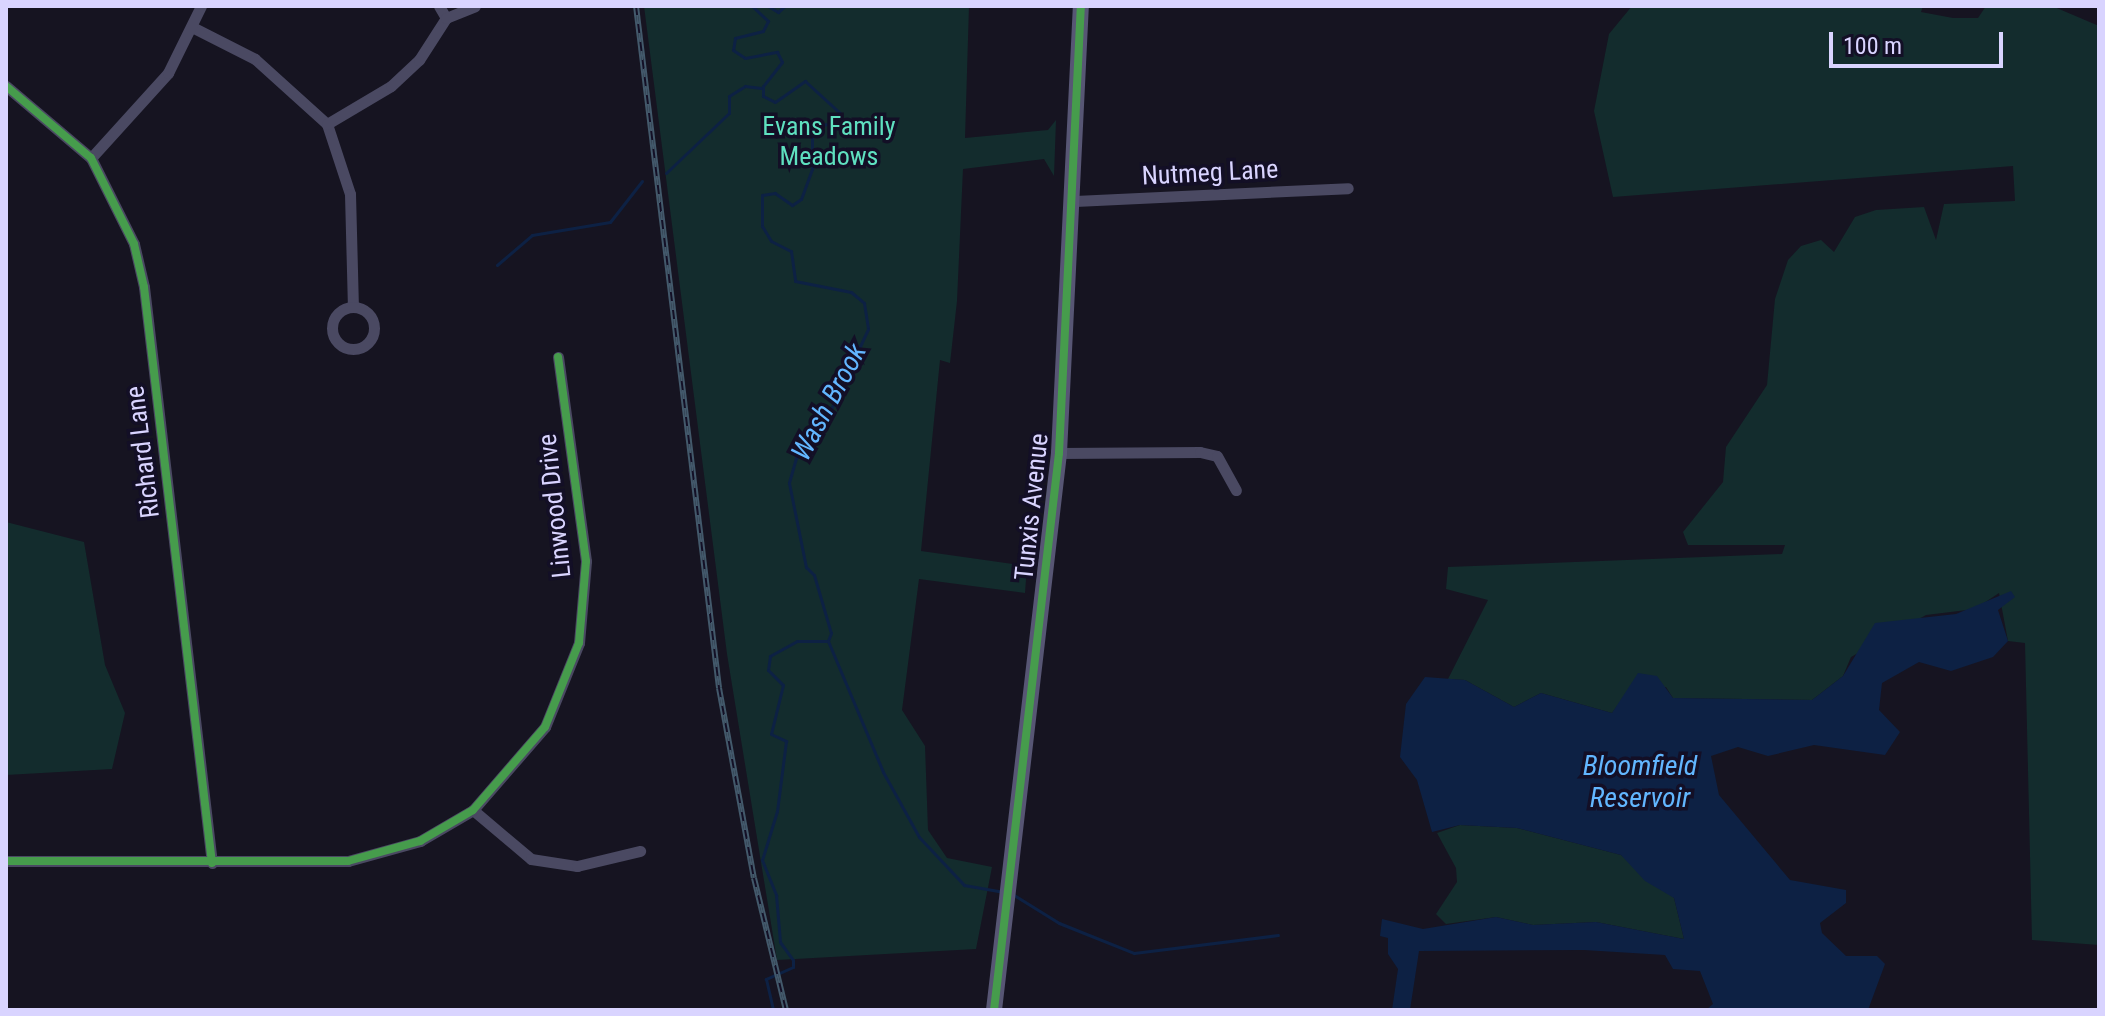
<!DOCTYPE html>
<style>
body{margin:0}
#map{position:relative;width:2105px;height:1016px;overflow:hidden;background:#161421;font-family:"Roboto Condensed",sans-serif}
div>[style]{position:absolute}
.green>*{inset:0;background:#132c2d}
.water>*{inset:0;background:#0d2144}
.stream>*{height:3px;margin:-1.5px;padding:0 1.5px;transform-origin:1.5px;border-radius:1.5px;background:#0d2144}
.street>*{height:11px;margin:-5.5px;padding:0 5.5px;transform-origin:5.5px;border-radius:5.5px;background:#4a4962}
.street>.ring{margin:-5.5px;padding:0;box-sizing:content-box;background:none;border:11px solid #4a4962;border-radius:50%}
.secondary>*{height:16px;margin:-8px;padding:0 8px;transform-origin:8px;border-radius:8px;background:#575674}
.rail>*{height:6px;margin-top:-3px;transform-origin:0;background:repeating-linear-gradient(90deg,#130f26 0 9px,#43596b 0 18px);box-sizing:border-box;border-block:2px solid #43596b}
.cycleway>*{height:8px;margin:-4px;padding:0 4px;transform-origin:4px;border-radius:4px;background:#469c4c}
span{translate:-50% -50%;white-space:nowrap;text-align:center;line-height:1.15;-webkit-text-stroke:7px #130f26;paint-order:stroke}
.park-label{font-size:26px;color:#5fe0c0}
.street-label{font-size:26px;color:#d9d4ff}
.water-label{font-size:28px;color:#62b6ff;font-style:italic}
.frame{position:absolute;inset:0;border:8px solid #d9d4ff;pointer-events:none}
.scale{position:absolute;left:1829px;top:32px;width:174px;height:36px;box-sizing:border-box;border:4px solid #d9d4ff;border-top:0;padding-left:10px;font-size:24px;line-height:28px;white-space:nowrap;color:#d9d4ff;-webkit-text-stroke:6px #130f26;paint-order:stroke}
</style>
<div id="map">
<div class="green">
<i style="clip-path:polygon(644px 6px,969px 6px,965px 138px,1048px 130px,1056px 120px,1054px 176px,1044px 159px,963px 169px,957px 301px,950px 363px,940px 360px,921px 551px,1027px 566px,1025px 593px,919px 579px,902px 710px,925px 746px,928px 830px,947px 858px,992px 867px,976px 949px,777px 960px,727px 654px)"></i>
<i style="clip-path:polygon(1632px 6px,1923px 6px,1921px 12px,1953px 18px,1978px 18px,1986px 6px,2052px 6px,2099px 26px,2099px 945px,2032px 940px,2025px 643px,2008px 641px,1999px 593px,1975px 609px,1926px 615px,1851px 657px,1843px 676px,1812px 700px,1673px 698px,1666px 687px,1626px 694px,1612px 713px,1541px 693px,1514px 707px,1465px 680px,1448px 679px,1488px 600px,1446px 589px,1448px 567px,1782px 554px,1785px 545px,1688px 545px,1683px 532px,1723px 482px,1726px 447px,1767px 385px,1775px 299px,1788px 260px,1801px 246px,1821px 240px,1834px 252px,1855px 217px,1876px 210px,1924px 207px,1936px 240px,1944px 204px,2015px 201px,2013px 166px,1613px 197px,1594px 111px,1609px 34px)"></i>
<i style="clip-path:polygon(6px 522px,84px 542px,105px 665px,125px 713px,112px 769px,6px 775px)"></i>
<i style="clip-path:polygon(1460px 825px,1517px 828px,1621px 855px,1674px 898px,1684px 939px,1596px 922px,1533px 925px,1496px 917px,1446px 924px,1436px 914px,1457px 882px,1456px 868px,1437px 833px)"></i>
</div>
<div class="water">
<i style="clip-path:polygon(2011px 591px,2015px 597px,1998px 610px,2008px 641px,1993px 657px,1951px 671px,1919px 662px,1882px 683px,1879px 710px,1900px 732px,1885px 755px,1814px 745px,1768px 756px,1738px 747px,1711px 756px,1719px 795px,1790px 880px,1846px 890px,1846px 903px,1820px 923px,1822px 933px,1846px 956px,1877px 956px,1885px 964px,1868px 1010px,1706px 1010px,1713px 1004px,1700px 971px,1673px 969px,1665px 955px,1584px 950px,1419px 951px,1410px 1010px,1392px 1010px,1398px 969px,1388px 954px,1388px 938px,1380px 936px,1382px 919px,1423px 929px,1496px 917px,1533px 925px,1596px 922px,1684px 939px,1674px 898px,1645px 881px,1621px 855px,1517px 828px,1460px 825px,1432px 832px,1417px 780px,1400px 757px,1406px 704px,1425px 677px,1465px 680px,1514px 707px,1541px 693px,1612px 713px,1638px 673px,1657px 676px,1673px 698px,1812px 700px,1843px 676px,1875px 623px,1956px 614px)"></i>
</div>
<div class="stream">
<i style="left:752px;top:6px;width:22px;rotate:43deg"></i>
<i style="left:768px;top:21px;width:11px;rotate:117deg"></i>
<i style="left:763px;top:31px;width:29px;rotate:166deg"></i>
<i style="left:735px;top:38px;width:12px;rotate:99deg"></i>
<i style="left:733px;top:50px;width:14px;rotate:34deg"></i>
<i style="left:745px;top:58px;width:33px;rotate:-11deg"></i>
<i style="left:777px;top:52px;width:11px;rotate:63deg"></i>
<i style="left:782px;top:62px;width:31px;rotate:128deg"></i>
<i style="left:763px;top:86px;width:10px;rotate:90deg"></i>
<i style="left:763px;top:96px;width:13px;rotate:27deg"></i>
<i style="left:775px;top:102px;width:37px;rotate:-35deg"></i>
<i style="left:805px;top:81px;width:49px;rotate:42.5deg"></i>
<i style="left:841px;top:114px;width:9px;rotate:103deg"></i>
<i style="left:839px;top:123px;width:27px;rotate:174deg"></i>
<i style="left:812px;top:126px;width:43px;rotate:90deg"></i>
<i style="left:812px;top:169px;width:32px;rotate:110deg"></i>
<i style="left:801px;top:199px;width:11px;rotate:146deg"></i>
<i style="left:792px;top:205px;width:21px;rotate:-145deg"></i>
<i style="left:775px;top:193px;width:13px;rotate:171deg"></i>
<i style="left:762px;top:195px;width:31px;rotate:90deg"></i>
<i style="left:762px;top:226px;width:17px;rotate:59deg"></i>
<i style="left:771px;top:241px;width:22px;rotate:27deg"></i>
<i style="left:791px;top:251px;width:30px;rotate:82deg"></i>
<i style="left:795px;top:281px;width:57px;rotate:11.1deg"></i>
<i style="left:851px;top:292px;width:17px;rotate:40deg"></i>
<i style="left:864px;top:303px;width:26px;rotate:81deg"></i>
<i style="left:868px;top:329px;width:86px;rotate:114.8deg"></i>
<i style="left:832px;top:407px;width:62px;rotate:125.2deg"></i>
<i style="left:796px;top:458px;width:26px;rotate:106deg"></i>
<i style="left:789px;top:483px;width:86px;rotate:78.6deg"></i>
<i style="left:806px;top:567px;width:11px;rotate:45deg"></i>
<i style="left:814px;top:575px;width:60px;rotate:73.7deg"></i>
<i style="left:831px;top:633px;width:9px;rotate:111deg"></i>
<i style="left:828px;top:641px;width:31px;rotate:180deg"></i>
<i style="left:797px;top:641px;width:31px;rotate:151deg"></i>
<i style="left:770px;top:656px;width:14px;rotate:98deg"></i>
<i style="left:768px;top:670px;width:21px;rotate:45deg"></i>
<i style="left:783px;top:685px;width:50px;rotate:103.8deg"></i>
<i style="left:771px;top:734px;width:17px;rotate:25deg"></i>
<i style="left:786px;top:741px;width:71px;rotate:97.3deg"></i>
<i style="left:777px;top:811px;width:51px;rotate:107deg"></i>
<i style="left:762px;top:860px;width:38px;rotate:68deg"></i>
<i style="left:776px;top:895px;width:47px;rotate:85.1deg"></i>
<i style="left:780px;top:942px;width:22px;rotate:54deg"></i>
<i style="left:793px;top:960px;width:7px;rotate:90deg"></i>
<i style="left:793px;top:967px;width:30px;rotate:156deg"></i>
<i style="left:766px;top:979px;width:32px;rotate:77deg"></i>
<i style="left:768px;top:6px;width:12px;rotate:31deg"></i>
<i style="left:778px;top:12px;width:9px;rotate:-41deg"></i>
<i style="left:666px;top:173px;width:87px;rotate:-43.6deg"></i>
<i style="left:729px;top:113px;width:17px;rotate:-90deg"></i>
<i style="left:729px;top:96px;width:19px;rotate:-32deg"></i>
<i style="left:745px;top:86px;width:16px;rotate:7deg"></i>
<i style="left:497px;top:265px;width:46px;rotate:-40.6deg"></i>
<i style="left:532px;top:235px;width:79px;rotate:-9.5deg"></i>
<i style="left:610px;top:222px;width:52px;rotate:-52deg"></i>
<i style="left:828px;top:641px;width:142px;rotate:67.2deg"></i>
<i style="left:883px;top:772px;width:74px;rotate:61deg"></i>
<i style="left:919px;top:837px;width:66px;rotate:46.8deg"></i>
<i style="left:964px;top:885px;width:39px;rotate:10deg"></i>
<i style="left:1014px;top:895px;width:53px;rotate:31.9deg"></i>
<i style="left:1059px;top:923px;width:81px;rotate:21.8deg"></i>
<i style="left:1134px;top:953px;width:145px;rotate:-7.1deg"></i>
</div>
<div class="street">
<i style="left:439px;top:6px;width:14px;rotate:60deg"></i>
<i style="left:194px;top:28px;width:68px;rotate:26.9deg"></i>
<i style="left:255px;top:59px;width:97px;rotate:42.1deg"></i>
<i style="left:327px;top:124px;width:74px;rotate:71.8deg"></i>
<i style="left:350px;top:194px;width:113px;rotate:88.5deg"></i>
<i style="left:6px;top:86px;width:111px;rotate:40.3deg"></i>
<i style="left:91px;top:158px;width:96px;rotate:63.4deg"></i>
<i style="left:134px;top:244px;width:44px;rotate:76.9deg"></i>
<i style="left:144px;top:287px;width:580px;rotate:83.27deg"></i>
<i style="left:327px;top:124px;width:74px;rotate:-30.7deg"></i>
<i style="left:391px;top:86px;width:38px;rotate:-43deg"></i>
<i style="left:419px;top:60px;width:50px;rotate:-57.3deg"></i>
<i style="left:446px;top:18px;width:31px;rotate:-22deg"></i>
<i style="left:91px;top:158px;width:115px;rotate:-47.8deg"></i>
<i style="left:168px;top:73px;width:75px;rotate:-63.8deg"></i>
<i style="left:1075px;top:201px;width:273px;rotate:-2.7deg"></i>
<i class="ring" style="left:332px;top:307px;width:31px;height:31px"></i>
<i style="left:1059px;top:453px;width:141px;rotate:-0.4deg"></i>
<i style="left:1200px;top:452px;width:17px;rotate:13deg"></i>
<i style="left:1217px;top:456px;width:39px;rotate:61deg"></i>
<i style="left:473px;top:810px;width:76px;rotate:40.2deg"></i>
<i style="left:531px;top:859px;width:47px;rotate:8.7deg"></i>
<i style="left:577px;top:866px;width:65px;rotate:-13.4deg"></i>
<i style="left:6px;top:861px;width:342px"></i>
<i style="left:348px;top:861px;width:75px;rotate:-15.5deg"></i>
<i style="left:420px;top:841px;width:61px;rotate:-30.3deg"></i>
<i style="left:473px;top:810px;width:110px;rotate:-49.1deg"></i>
<i style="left:545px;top:727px;width:91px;rotate:-68deg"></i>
<i style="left:579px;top:643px;width:82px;rotate:-85.1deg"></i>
<i style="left:586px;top:561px;width:206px;rotate:-97.8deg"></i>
</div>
<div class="secondary">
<i style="left:994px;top:1010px;width:561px;rotate:-83.34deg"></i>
<i style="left:1059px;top:453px;width:448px;rotate:-87.2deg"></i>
</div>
<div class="rail">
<i style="left:636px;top:6px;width:687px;rotate:83.06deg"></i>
<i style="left:719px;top:688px;width:193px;rotate:79.6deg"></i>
<i style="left:754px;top:878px;width:136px;rotate:76.4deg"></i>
</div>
<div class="cycleway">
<i style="left:6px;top:86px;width:111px;rotate:40.3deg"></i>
<i style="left:91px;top:158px;width:96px;rotate:63.4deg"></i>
<i style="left:134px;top:244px;width:44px;rotate:76.9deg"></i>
<i style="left:144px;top:287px;width:580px;rotate:83.27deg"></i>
<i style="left:6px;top:861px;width:342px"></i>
<i style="left:348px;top:861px;width:75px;rotate:-15.5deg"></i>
<i style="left:420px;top:841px;width:61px;rotate:-30.3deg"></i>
<i style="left:473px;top:810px;width:110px;rotate:-49.1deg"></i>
<i style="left:545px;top:727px;width:91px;rotate:-68deg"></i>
<i style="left:579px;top:643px;width:82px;rotate:-85.1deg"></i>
<i style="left:586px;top:561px;width:206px;rotate:-97.8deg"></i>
<i style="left:994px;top:1010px;width:561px;rotate:-83.34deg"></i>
<i style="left:1059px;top:453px;width:448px;rotate:-87.2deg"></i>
</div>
<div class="park-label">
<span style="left:829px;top:142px">Evans Family<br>Meadows</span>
</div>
<div class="street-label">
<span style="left:1210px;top:173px;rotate:-3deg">Nutmeg Lane</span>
<span style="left:143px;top:452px;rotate:-97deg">Richard Lane</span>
<span style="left:555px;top:506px;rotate:-96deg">Linwood Drive</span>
<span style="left:1032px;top:507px;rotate:-84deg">Tunxis Avenue</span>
</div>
<div class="water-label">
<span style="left:829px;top:402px;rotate:-62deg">Wash Brook</span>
<span style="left:1640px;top:782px">Bloomfield<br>Reservoir</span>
</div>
<div class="frame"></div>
<div class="scale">100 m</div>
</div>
